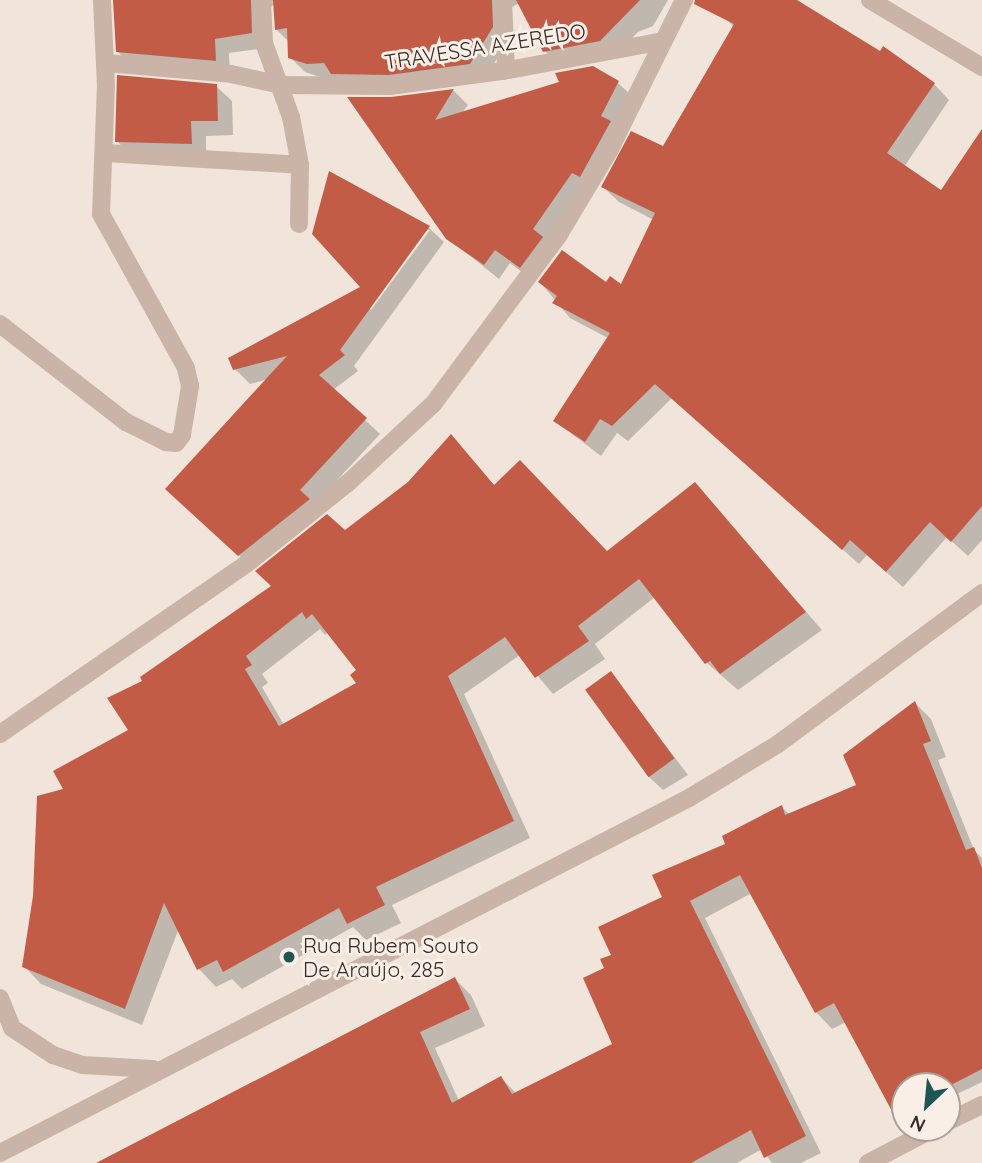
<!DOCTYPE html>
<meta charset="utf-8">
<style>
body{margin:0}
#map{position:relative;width:982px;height:1163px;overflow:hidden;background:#f1e5db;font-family:Quicksand,sans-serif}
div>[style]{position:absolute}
.shadow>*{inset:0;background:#0003}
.building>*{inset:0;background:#c35c47;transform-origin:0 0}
.service>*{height:18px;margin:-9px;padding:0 9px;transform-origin:9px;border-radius:9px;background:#c9b4a7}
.minor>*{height:18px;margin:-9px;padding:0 9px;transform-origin:9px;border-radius:9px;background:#c9b4a7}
.dots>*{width:19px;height:19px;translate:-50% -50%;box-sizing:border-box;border:4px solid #f9efe7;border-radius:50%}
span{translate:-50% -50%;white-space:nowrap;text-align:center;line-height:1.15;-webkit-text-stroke:6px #f9efe7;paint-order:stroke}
.street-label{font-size:21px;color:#352b27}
.poi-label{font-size:21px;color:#352b27}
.left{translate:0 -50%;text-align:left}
.north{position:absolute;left:891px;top:1072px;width:70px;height:70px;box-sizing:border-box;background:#f9efe7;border:2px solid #aba19a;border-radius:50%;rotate:206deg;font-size:19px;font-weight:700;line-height:28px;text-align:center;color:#352b27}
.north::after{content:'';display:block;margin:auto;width:24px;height:32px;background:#1e5656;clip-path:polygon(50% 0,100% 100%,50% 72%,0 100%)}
</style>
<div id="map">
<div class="shadow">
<i style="clip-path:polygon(115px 0,668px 0,653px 26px,638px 32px,616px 55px,560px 66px,545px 51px,519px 3px,507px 10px,507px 42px,485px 78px,323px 78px,305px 72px,290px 57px,289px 42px,276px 29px,275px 4px,266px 10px,266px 48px,229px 53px,230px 75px,133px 67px,118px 52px)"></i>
<i style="clip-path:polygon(734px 0,793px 0,934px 84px,949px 100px,904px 167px,941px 193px,982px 147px,982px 540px,968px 556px,947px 537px,903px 587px,867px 555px,859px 564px,672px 398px,628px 441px,617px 433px,601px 456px,555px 421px,608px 338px,570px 318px,540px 282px,621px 287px,654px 220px,619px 202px,603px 187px,663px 149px,734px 27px,725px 18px)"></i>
<i style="clip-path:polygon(618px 83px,633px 97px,535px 282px,510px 263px,499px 279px,448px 238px,391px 99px,454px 91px,468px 105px,462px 113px)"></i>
<i style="clip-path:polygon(216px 86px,232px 101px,233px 135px,206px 136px,206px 159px,132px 157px,117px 141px)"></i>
<i style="clip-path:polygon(evenodd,330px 174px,429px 228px,444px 242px,354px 366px,358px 371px,333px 390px,380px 434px,314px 505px,323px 514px,254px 569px,182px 503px,268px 379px,250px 384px,235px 369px,363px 287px,330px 174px,426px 230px,430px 230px,371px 310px,369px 308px,426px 230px)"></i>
<i style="clip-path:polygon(evenodd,451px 437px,495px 486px,607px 553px,695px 484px,822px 630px,738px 690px,707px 663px,655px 597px,595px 644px,605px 659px,553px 694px,520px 655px,464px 694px,530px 838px,392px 905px,401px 923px,366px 940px,353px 927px,242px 989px,232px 979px,216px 987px,199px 969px,179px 928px,142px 1025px,41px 984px,24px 966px,65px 790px,130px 730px,144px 682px,409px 483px,451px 437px,320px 629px,325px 635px,328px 632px,358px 670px,358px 683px,284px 725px,262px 687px,268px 683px,262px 674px,320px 629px)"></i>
<i style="clip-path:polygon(611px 673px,688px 775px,663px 790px,647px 775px)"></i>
<i style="clip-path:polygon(915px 703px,931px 719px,946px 757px,938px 760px,974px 850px,982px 858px,982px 1082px,947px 1099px,947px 1086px,905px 1086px,905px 1119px,890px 1104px,846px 1022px,832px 1029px,816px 1012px,750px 894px,705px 918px,821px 1153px,801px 1163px,772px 1163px,762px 1149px,737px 1163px,100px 1163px,455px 979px,471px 995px,485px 1026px,435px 1048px,459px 1101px,501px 1078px,517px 1094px,615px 1045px,606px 969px,613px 955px,664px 898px,782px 807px,790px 815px,858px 786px)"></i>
</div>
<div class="building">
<i style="clip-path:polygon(113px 0,251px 0,252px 33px,215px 39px,216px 61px,116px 52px)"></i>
<i style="clip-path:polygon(273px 0,492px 0,493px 27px,470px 64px,389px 75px,331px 74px,324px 63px,307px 64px,288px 58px,287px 28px,275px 30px)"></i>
<i style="clip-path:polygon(516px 0,640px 0,600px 41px,543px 52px)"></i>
<i style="clip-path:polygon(695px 0,797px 0,880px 51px,883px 46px,935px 83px,887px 153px,941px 190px,982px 129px,982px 506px,951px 542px,930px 522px,886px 572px,850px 540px,842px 550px,655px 384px,612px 426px,600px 419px,585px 442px,553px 421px,610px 333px,552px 303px,557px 296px,538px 282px,562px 250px,606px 282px,610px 276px,621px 284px,655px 213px,601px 187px,631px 131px,663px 146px,734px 24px,694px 4px)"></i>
<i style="clip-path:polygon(593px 66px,619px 81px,601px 116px,611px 121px,580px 177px,572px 173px,533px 229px,543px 237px,520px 268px,495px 250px,484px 265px,446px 239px,347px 97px,391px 97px,454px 89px,435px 120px,559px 82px,555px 73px)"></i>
<i style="clip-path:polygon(117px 75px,217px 84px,218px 121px,191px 121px,192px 144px,115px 142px)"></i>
<i style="clip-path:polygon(329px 171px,430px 226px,340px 350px,345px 355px,319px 375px,367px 418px,300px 490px,310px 499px,238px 556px,165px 489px,287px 356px,233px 370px,228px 358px,360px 287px,312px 234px)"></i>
<i style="clip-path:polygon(evenodd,451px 434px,494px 485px,520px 460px,607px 551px,695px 482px,806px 612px,720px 674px,710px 661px,705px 664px,639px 579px,578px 626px,589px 641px,535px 678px,505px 637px,448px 676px,514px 821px,376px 887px,385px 905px,347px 924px,339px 908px,223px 972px,217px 960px,197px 970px,164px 903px,125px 1009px,22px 967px,33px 896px,37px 796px,63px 789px,53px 771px,128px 730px,107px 698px,142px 681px,140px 677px,271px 586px,255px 571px,327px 514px,345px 530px,408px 482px,451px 434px,302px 612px,306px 619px,312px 614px,356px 670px,350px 675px,356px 683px,279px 726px,245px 669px,252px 665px,246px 656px,302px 612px)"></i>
<i style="left:611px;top:671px;width:108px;height:32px;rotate:54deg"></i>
<i style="clip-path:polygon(915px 701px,931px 741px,923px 744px,966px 850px,974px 847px,982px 868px,982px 1069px,947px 1087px,905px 1086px,905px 1109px,894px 1115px,834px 1003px,815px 1013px,740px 875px,690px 901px,806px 1136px,764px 1158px,751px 1130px,691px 1163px,96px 1163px,455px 977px,470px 1009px,420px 1032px,452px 1103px,501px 1076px,512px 1094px,612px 1044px,583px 978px,604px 968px,600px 959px,611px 955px,598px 927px,662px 897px,652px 875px,725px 844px,722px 836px,782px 805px,785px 815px,856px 785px,843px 755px)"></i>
</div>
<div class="service">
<i style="left:262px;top:0;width:43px;rotate:87.3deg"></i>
<i style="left:264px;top:43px;width:79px;rotate:70deg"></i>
<i style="left:291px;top:117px;width:49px;rotate:79.4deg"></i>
<i style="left:300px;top:165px;width:59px;rotate:91deg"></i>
<i style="left:503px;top:0;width:70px;rotate:87.5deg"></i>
<i style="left:106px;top:63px;width:125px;rotate:5deg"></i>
<i style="left:231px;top:74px;width:51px;rotate:12.4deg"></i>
<i style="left:281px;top:85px;width:109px;rotate:0.5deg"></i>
<i style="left:390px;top:86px;width:114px;rotate:-7.6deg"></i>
<i style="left:503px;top:71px;width:163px;rotate:-10.6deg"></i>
<i style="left:106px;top:153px;width:194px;rotate:3.5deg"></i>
<i style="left:0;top:324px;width:160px;rotate:37.9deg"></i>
<i style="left:126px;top:422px;width:45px;rotate:26.6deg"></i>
<i style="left:166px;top:442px;width:10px;rotate:6deg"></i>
<i style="left:176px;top:443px;width:10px;rotate:-53deg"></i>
<i style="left:182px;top:435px;width:50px;rotate:-80.7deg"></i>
<i style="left:190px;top:386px;width:18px;rotate:-103deg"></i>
<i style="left:186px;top:368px;width:176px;rotate:-118.9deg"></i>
<i style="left:101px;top:214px;width:128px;rotate:-87.8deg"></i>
<i style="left:106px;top:86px;width:86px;rotate:-92.7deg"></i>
</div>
<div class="minor">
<i style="left:870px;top:0;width:131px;rotate:30.9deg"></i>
<i style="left:0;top:734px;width:299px;rotate:-34.6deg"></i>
<i style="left:246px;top:564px;width:130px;rotate:-38.5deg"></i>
<i style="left:348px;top:483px;width:117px;rotate:-42.9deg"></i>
<i style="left:434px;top:403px;width:208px;rotate:-53.4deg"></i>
<i style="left:558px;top:236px;width:99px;rotate:-59deg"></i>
<i style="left:609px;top:151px;width:169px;rotate:-63.6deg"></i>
<i style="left:0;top:998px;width:32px;rotate:68deg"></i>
<i style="left:12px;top:1028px;width:49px;rotate:33.4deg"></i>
<i style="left:53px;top:1055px;width:31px;rotate:19deg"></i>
<i style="left:82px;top:1065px;width:71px;rotate:3.2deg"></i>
<i style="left:947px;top:1122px;width:39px;rotate:-26deg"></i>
<i style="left:0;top:1153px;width:775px;rotate:-27.26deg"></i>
<i style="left:689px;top:798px;width:104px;rotate:-31.2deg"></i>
<i style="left:778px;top:744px;width:254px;rotate:-36.5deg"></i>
<i style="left:868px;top:1163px;width:76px;rotate:-27.6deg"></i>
</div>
<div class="dots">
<i style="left:289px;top:957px;background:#1e5656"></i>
</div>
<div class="street-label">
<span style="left:485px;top:46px;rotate:-9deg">TRAVESSA AZEREDO</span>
</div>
<div class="poi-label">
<span class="left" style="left:303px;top:957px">Rua Rubem Souto<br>De Araújo, 285</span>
</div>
<div class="north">N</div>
</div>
